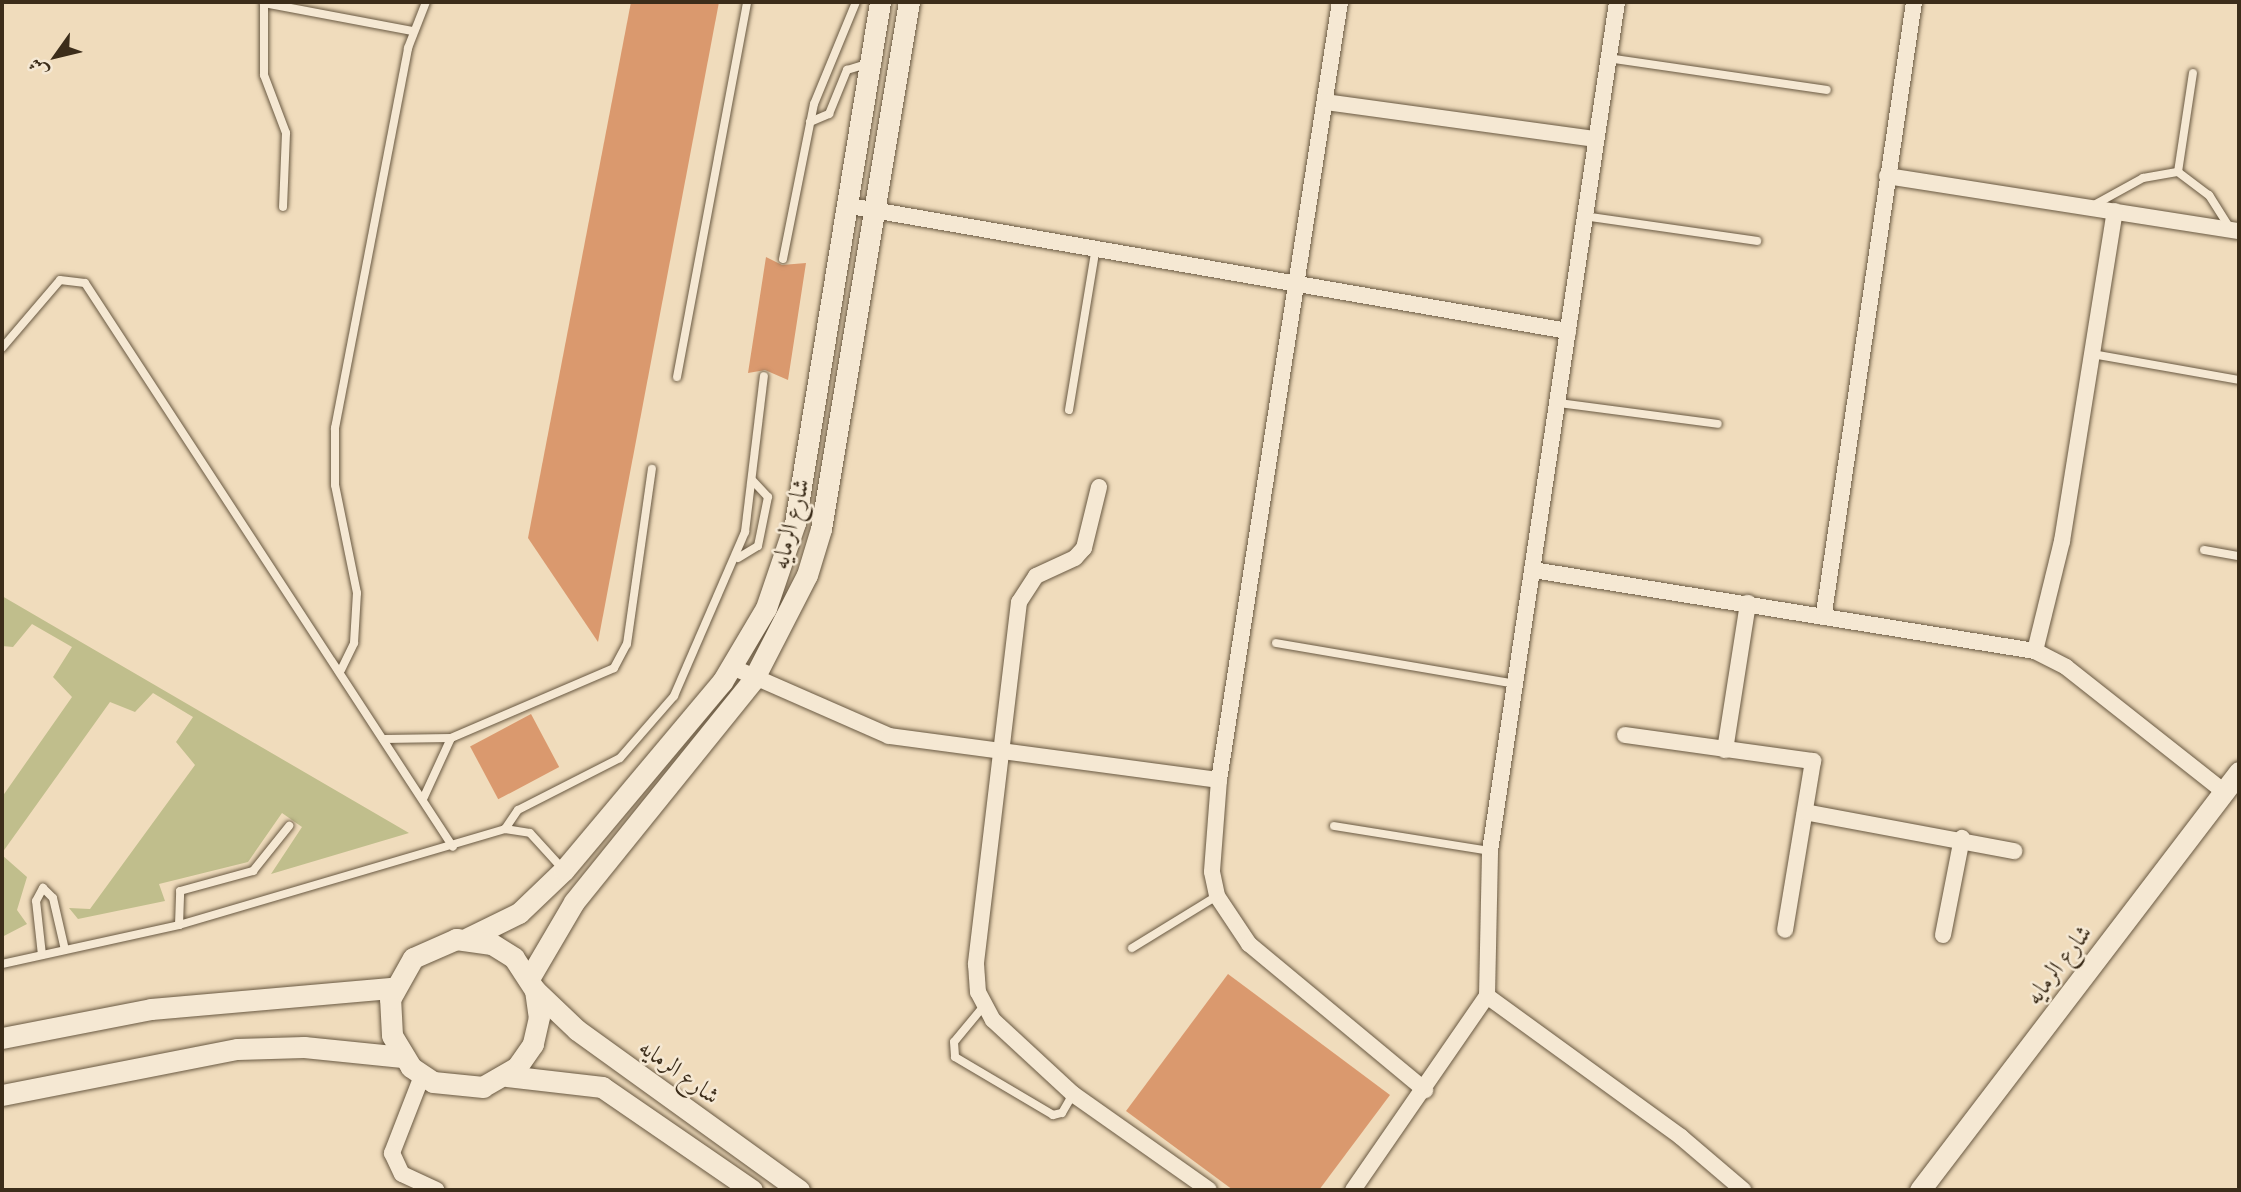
<!DOCTYPE html>
<meta charset="utf-8">
<style>
body{margin:0}
#map{position:relative;width:2241px;height:1192px;overflow:hidden;background:#f0dcbc;font-family:"IM FELL Double Pica",Amiri,serif}
div>[style]{position:absolute}
.green>*{inset:0;background:#c0be8c}
.building>*{inset:0;background:#da996e;transform-origin:0 0}
.roads{filter:drop-shadow(0 0 2px #695942) drop-shadow(0 0 2px #695942)}
.lane>*{height:8px;margin:-4px;padding:0 4px;transform-origin:4px;border-radius:4px;background:#f5e8d3}
.street>*{height:16px;margin:-8px;padding:0 8px;transform-origin:8px;border-radius:8px;background:#f5e8d3}
.secondary>*{height:21px;margin:-10.5px;padding:0 10.5px;transform-origin:10.5px;border-radius:10.5px;background:#f5e8d3}
span{translate:-50% -50%;white-space:nowrap;text-align:center;line-height:1.15;-webkit-text-stroke:5px #f5e8d3;paint-order:stroke}
.street-label{font-size:24px;color:#3c2d1a}
.frame{position:absolute;inset:0;border:4px solid #3c2d1a;pointer-events:none}
.north{position:absolute;left:21px;top:21px;width:70px;height:70px;-webkit-text-stroke:5px #f5e8d3;paint-order:stroke;rotate:236deg;font-size:19px;font-weight:700;line-height:28px;text-align:center;color:#3c2d1a}
.north::after{content:'';display:block;margin:auto;width:24px;height:32px;background:#3c2d1a;clip-path:polygon(50% 0,100% 100%,50% 72%,0 100%)}
</style>
<div id="map">
<div class="green">
<i style="clip-path:polygon(2px 596px,117px 663px,409px 833px,271px 874px,302px 827px,282px 813px,248px 862px,159px 884px,165px 901px,78px 919px,69px 908px,90px 909px,195px 765px,176px 742px,193px 717px,153px 693px,135px 712px,110px 702px,2px 853px,2px 797px,72px 697px,53px 677px,72px 647px,32px 624px,13px 647px,2px 646px)"></i>
<i style="clip-path:polygon(2px 855px,27px 877px,17px 910px,27px 924px,2px 937px)"></i>
</div>
<div class="building">
<i style="clip-path:polygon(631px 2px,719px 2px,598px 642px,528px 538px)"></i>
<i style="clip-path:polygon(766px 257px,782px 265px,806px 263px,788px 380px,765px 370px,748px 373px)"></i>
<i style="left:531px;top:714px;width:60px;height:69px;rotate:62deg"></i>
<i style="clip-path:polygon(1228px 974px,1390px 1095px,1319px 1190px,1233px 1190px,1126px 1111px)"></i>
</div>
<div class="roads">
<div class="lane">
<i style="left:264px;top:2px;width:73px;rotate:90deg"></i>
<i style="left:264px;top:75px;width:62px;rotate:69.2deg"></i>
<i style="left:286px;top:133px;width:74px;rotate:92.3deg"></i>
<i style="left:264px;top:3px;width:151px;rotate:10.7deg"></i>
<i style="left:1608px;top:58px;width:221px;rotate:8.3deg"></i>
<i style="left:810px;top:122px;width:21px;rotate:-23deg"></i>
<i style="left:829px;top:114px;width:48px;rotate:-67.8deg"></i>
<i style="left:847px;top:70px;width:21px;rotate:-17deg"></i>
<i style="left:2178px;top:172px;width:100px;rotate:-81.4deg"></i>
<i style="left:2094px;top:205px;width:56px;rotate:-28.9deg"></i>
<i style="left:2143px;top:178px;width:36px;rotate:-10deg"></i>
<i style="left:2178px;top:172px;width:39px;rotate:37deg"></i>
<i style="left:2209px;top:195px;width:41px;rotate:57.8deg"></i>
<i style="left:1584px;top:216px;width:175px;rotate:8.2deg"></i>
<i style="left:783px;top:259px;width:158px;rotate:-78.7deg"></i>
<i style="left:814px;top:104px;width:110px;rotate:-67.6deg"></i>
<i style="left:2px;top:348px;width:89px;rotate:-49.5deg"></i>
<i style="left:60px;top:280px;width:25px;rotate:7deg"></i>
<i style="left:85px;top:283px;width:673px;rotate:56.88deg"></i>
<i style="left:2092px;top:354px;width:149px;rotate:10deg"></i>
<i style="left:677px;top:377px;width:381px;rotate:-79.4deg"></i>
<i style="left:1559px;top:403px;width:160px;rotate:7.5deg"></i>
<i style="left:1069px;top:410px;width:165px;rotate:-80.6deg"></i>
<i style="left:2204px;top:550px;width:36px;rotate:10deg"></i>
<i style="left:738px;top:558px;width:23px;rotate:-31deg"></i>
<i style="left:758px;top:546px;width:50px;rotate:-78.5deg"></i>
<i style="left:768px;top:497px;width:23px;rotate:-133deg"></i>
<i style="left:1276px;top:643px;width:244px;rotate:9.7deg"></i>
<i style="left:341px;top:670px;width:30px;rotate:-64deg"></i>
<i style="left:354px;top:643px;width:50px;rotate:-86.6deg"></i>
<i style="left:357px;top:593px;width:110px;rotate:-101.5deg"></i>
<i style="left:335px;top:485px;width:57px;rotate:-90deg"></i>
<i style="left:335px;top:428px;width:387px;rotate:-79.1deg"></i>
<i style="left:408px;top:48px;width:49px;rotate:-68.6deg"></i>
<i style="left:384px;top:739px;width:67px;rotate:-0.9deg"></i>
<i style="left:451px;top:738px;width:177px;rotate:-23.2deg"></i>
<i style="left:614px;top:668px;width:27px;rotate:-62deg"></i>
<i style="left:627px;top:644px;width:177px;rotate:-81.9deg"></i>
<i style="left:423px;top:799px;width:67px;rotate:-65.3deg"></i>
<i style="left:1334px;top:826px;width:158px;rotate:9.1deg"></i>
<i style="left:505px;top:829px;width:23px;rotate:-56deg"></i>
<i style="left:518px;top:810px;width:114px;rotate:-27deg"></i>
<i style="left:620px;top:758px;width:82px;rotate:-48.9deg"></i>
<i style="left:674px;top:696px;width:179px;rotate:-66.6deg"></i>
<i style="left:745px;top:532px;width:157px;rotate:-83.1deg"></i>
<i style="left:179px;top:925px;width:34px;rotate:-88deg"></i>
<i style="left:180px;top:891px;width:76px;rotate:-15.3deg"></i>
<i style="left:253px;top:871px;width:58px;rotate:-51.3deg"></i>
<i style="left:1132px;top:948px;width:100px;rotate:-31.5deg"></i>
<i style="left:42px;top:955px;width:54px;rotate:-96.3deg"></i>
<i style="left:36px;top:901px;width:15px;rotate:-62deg"></i>
<i style="left:43px;top:888px;width:14px;rotate:45deg"></i>
<i style="left:53px;top:898px;width:53px;rotate:77deg"></i>
<i style="left:2px;top:964px;width:181px;rotate:-12.4deg"></i>
<i style="left:179px;top:925px;width:340px;rotate:-16.4deg"></i>
<i style="left:505px;top:829px;width:25px;rotate:9deg"></i>
<i style="left:530px;top:833px;width:47px;rotate:47.6deg"></i>
<i style="left:983px;top:1007px;width:45px;rotate:129.6deg"></i>
<i style="left:954px;top:1042px;width:15px;rotate:86deg"></i>
<i style="left:955px;top:1057px;width:114px;rotate:30.6deg"></i>
<i style="left:1053px;top:1115px;width:9px;rotate:-13deg"></i>
<i style="left:1062px;top:1113px;width:22px;rotate:-60deg"></i>
</div>
<div class="street">
<i style="left:1340px;top:2px;width:787px;rotate:98.84deg"></i>
<i style="left:1219px;top:780px;width:92px;rotate:94.4deg"></i>
<i style="left:1212px;top:872px;width:25px;rotate:78deg"></i>
<i style="left:1217px;top:896px;width:58px;rotate:56.3deg"></i>
<i style="left:1249px;top:944px;width:229px;rotate:39.7deg"></i>
<i style="left:1325px;top:102px;width:273px;rotate:7.8deg"></i>
<i style="left:1887px;top:176px;width:356px;rotate:8.9deg"></i>
<i style="left:850px;top:206px;width:729px;rotate:9.88deg"></i>
<i style="left:1099px;top:487px;width:63px;rotate:103.8deg"></i>
<i style="left:1084px;top:548px;width:13px;rotate:132deg"></i>
<i style="left:1075px;top:558px;width:43px;rotate:155.2deg"></i>
<i style="left:1036px;top:576px;width:31px;rotate:123deg"></i>
<i style="left:1019px;top:602px;width:365px;rotate:96.8deg"></i>
<i style="left:976px;top:964px;width:28px;rotate:86deg"></i>
<i style="left:978px;top:992px;width:32px;rotate:62deg"></i>
<i style="left:993px;top:1020px;width:109px;rotate:42.8deg"></i>
<i style="left:1073px;top:1094px;width:166px;rotate:35.2deg"></i>
<i style="left:1533px;top:570px;width:508px;rotate:9.17deg"></i>
<i style="left:2035px;top:651px;width:35px;rotate:27deg"></i>
<i style="left:2066px;top:667px;width:201px;rotate:38.3deg"></i>
<i style="left:1824px;top:613px;width:618px;rotate:-81.62deg"></i>
<i style="left:2035px;top:651px;width:113px;rotate:-76.2deg"></i>
<i style="left:2062px;top:541px;width:334px;rotate:-80.9deg"></i>
<i style="left:732px;top:667px;width:171px;rotate:23.7deg"></i>
<i style="left:889px;top:736px;width:333px;rotate:7.6deg"></i>
<i style="left:1625px;top:735px;width:190px;rotate:7.9deg"></i>
<i style="left:1813px;top:761px;width:171px;rotate:99.4deg"></i>
<i style="left:1725px;top:750px;width:149px;rotate:-81.1deg"></i>
<i style="left:1805px;top:812px;width:213px;rotate:10.6deg"></i>
<i style="left:1943px;top:935px;width:99px;rotate:-78.9deg"></i>
<i style="left:1487px;top:996px;width:240px;rotate:36deg"></i>
<i style="left:1681px;top:1137px;width:82px;rotate:40.5deg"></i>
<i style="left:422px;top:1076px;width:83px;rotate:111.3deg"></i>
<i style="left:392px;top:1153px;width:23px;rotate:65deg"></i>
<i style="left:402px;top:1174px;width:38px;rotate:25deg"></i>
<i style="left:1353px;top:1190px;width:236px;rotate:-55.4deg"></i>
<i style="left:1487px;top:996px;width:145px;rotate:-88.8deg"></i>
<i style="left:1490px;top:851px;width:858px;rotate:-81.49deg"></i>
</div>
<div class="secondary">
<i style="left:468px;top:938px;width:57px;rotate:-26.1deg"></i>
<i style="left:519px;top:913px;width:62px;rotate:-43.7deg"></i>
<i style="left:564px;top:870px;width:246px;rotate:-50deg"></i>
<i style="left:722px;top:682px;width:86px;rotate:-59.3deg"></i>
<i style="left:766px;top:608px;width:90px;rotate:-71.2deg"></i>
<i style="left:795px;top:523px;width:528px;rotate:-80.73deg"></i>
<i style="left:530px;top:977px;width:87px;rotate:-59.6deg"></i>
<i style="left:574px;top:902px;width:285px;rotate:-51.1deg"></i>
<i style="left:753px;top:680px;width:118px;rotate:-62.8deg"></i>
<i style="left:807px;top:575px;width:48px;rotate:-73.1deg"></i>
<i style="left:821px;top:529px;width:534px;rotate:-80.52deg"></i>
<i style="left:535px;top:990px;width:27px;rotate:82deg"></i>
<i style="left:539px;top:1017px;width:28px;rotate:103deg"></i>
<i style="left:533px;top:1044px;width:28px;rotate:125deg"></i>
<i style="left:517px;top:1067px;width:39px;rotate:150deg"></i>
<i style="left:483px;top:1087px;width:50px;rotate:-174.3deg"></i>
<i style="left:433px;top:1082px;width:27px;rotate:-146deg"></i>
<i style="left:411px;top:1067px;width:37px;rotate:-121deg"></i>
<i style="left:392px;top:1035px;width:36px;rotate:-93deg"></i>
<i style="left:390px;top:999px;width:47px;rotate:-60.7deg"></i>
<i style="left:413px;top:958px;width:47px;rotate:-23.8deg"></i>
<i style="left:456px;top:939px;width:36px;rotate:8deg"></i>
<i style="left:492px;top:944px;width:26px;rotate:32deg"></i>
<i style="left:514px;top:958px;width:38px;rotate:57deg"></i>
<i style="left:535px;top:990px;width:58px;rotate:43.6deg"></i>
<i style="left:577px;top:1030px;width:274px;rotate:35.8deg"></i>
<i style="left:2px;top:1038px;width:152px;rotate:-11deg"></i>
<i style="left:151px;top:1009px;width:243px;rotate:-5deg"></i>
<i style="left:507px;top:1076px;width:96px;rotate:6.6deg"></i>
<i style="left:602px;top:1087px;width:182px;rotate:34.5deg"></i>
<i style="left:2px;top:1095px;width:239px;rotate:-11.1deg"></i>
<i style="left:237px;top:1049px;width:67px;rotate:-1.7deg"></i>
<i style="left:304px;top:1047px;width:99px;rotate:5.8deg"></i>
<i style="left:1920px;top:1190px;width:526px;rotate:-52.65deg"></i>
</div>
</div>
<div class="street-label">
<span style="left:791px;top:524px;rotate:-76deg">شارع الرمايه</span>
<span style="left:2059px;top:965px;rotate:-53deg">شارع الرمايه</span>
<span style="left:679px;top:1072px;rotate:36deg">شارع الرمايه</span>
</div>
<div class="frame"></div>
<div class="north">ش</div>
</div>
